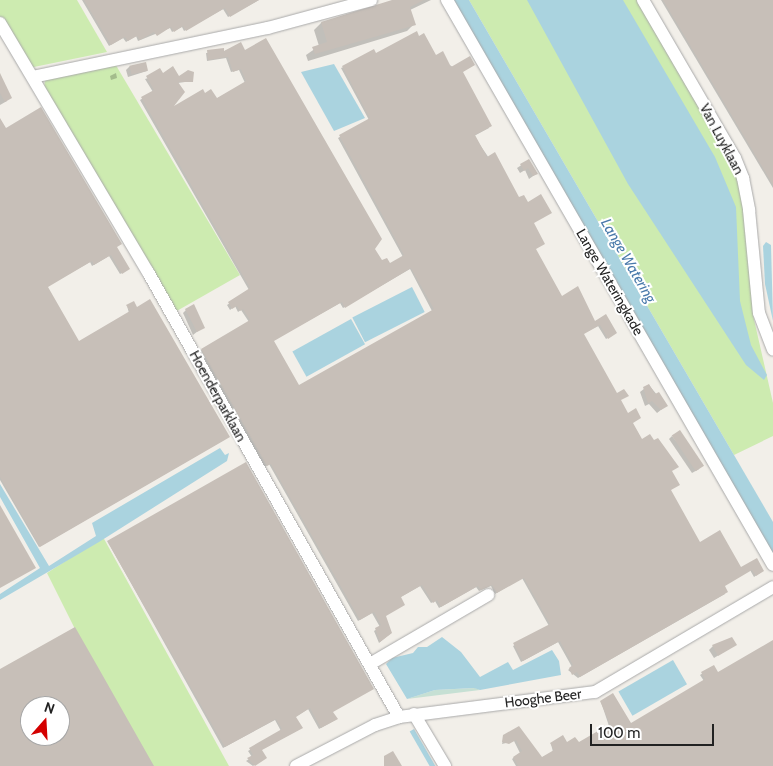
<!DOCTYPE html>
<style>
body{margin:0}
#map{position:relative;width:773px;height:766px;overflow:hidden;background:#f2efe9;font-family:Cabin,sans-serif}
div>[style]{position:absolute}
.grass>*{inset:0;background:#cdebb0}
.wetland>*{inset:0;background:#c6e0d4}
.water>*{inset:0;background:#aad3df;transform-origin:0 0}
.shadow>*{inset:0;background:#0003}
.building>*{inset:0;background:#c7bfb8;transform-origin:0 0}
.roads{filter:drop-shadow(0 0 1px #a9a9a9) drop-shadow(0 0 1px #a9a9a9)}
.minor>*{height:12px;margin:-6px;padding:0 6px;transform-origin:6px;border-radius:6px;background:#fff}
span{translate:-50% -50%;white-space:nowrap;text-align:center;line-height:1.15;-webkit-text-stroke:4px #fff;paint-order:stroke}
.street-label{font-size:14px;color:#222}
.water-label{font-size:15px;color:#4a7aab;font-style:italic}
.north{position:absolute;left:20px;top:696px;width:50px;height:50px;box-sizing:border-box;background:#fff;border:1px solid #a7a7a7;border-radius:50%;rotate:19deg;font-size:14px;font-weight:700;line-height:20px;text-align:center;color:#222}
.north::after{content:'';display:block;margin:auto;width:18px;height:22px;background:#d40000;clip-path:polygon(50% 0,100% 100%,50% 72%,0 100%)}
.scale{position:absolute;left:590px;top:724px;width:124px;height:22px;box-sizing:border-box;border:2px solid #222;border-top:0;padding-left:6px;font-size:15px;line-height:18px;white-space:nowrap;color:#222;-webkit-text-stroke:4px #fff;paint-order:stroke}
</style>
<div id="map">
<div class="grass">
<i style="clip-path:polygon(0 0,77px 0,107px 52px,29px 68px,0 18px)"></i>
<i style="clip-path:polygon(469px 0,637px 0,725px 149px,736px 173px,744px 204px,753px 315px,773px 403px,773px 436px,734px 455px)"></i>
<i style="clip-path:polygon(114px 62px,240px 275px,175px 312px,44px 88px,45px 80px)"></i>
<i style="clip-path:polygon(103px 537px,229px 766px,153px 766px,75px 629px,47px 573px)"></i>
</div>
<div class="wetland">
<i style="clip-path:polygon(475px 688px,480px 690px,407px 699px,435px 690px)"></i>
</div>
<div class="water">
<i style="clip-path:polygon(450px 0,469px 0,734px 455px,773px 522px,773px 556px)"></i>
<i style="clip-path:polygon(527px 0,623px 0,715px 157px,736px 207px,740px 301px,751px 345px,767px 375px,764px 380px,746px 365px,628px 184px)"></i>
<i style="clip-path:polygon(334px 64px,365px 118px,334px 131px,301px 72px)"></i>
<i style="clip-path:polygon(766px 242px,771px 245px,773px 321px,765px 284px,763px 246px)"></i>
<i style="left:412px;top:287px;width:28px;height:67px;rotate:63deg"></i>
<i style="left:351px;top:319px;width:29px;height:67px;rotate:61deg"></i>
<i style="clip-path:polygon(220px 448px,225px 455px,229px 453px,227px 461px,99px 542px,0 600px,0 594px,40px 568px,0 497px,0 484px,49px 566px,96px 536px,92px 523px)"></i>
<i style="clip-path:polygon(442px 637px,461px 652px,480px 677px,508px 662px,513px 670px,552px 650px,559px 661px,561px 675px,480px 690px,474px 688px,435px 690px,407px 699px,386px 664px,392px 658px,413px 653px,418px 647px,427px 647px)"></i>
<i style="left:673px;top:660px;width:28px;height:63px;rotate:60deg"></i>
<i style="left:414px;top:729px;width:43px;height:5px;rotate:60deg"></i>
</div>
<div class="shadow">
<i style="clip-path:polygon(82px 0,259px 0,228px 17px,223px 9px,184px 31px,182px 27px,172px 32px,170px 28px,138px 41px,136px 36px,126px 42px,123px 38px,109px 46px)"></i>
<i style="clip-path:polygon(399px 0,431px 0,410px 10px,414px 24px,407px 31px,308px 61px,306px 55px,319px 46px,314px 30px,321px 23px)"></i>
<i style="clip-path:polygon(661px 0,773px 0,773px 188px)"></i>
<i style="clip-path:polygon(evenodd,418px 38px,435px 56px,461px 72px,489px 128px,474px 136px,533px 223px,535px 250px,562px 297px,594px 322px,605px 316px,614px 334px,606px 339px,598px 326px,582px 334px,642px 440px,671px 471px,669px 490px,700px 544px,741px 569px,756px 560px,761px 572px,754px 577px,750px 570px,723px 586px,725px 594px,578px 678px,568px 670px,572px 667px,558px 642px,521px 662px,513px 646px,549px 626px,522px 578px,495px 594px,491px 586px,479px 591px,476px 587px,439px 608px,435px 601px,431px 603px,420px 586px,399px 598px,385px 616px,391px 633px,379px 643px,374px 631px,380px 627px,372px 613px,358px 621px,269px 464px,265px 467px,200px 351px,249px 322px,241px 310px,238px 312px,235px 306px,230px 310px,227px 305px,249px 290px,140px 100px,153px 92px,145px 79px,162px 74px,192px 81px,178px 83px,169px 110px,204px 94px,216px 99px,245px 83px,239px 70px,231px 72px,226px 58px,207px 61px,206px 53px,223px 52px,240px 44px,381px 262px,389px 265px,403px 257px,338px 138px,369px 120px,341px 68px,418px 38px,410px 269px,432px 311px,299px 387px,272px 341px,340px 303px,343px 308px,410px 269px)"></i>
<i style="clip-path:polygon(130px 66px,147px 71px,128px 77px,126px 70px)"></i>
<i style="clip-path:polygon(116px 73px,117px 78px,111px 80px,110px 76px)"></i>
<i style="clip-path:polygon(0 82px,7px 101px,0 105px)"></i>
<i style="clip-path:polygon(0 132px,116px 247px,127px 270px,120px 274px,109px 256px,92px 266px,90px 262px,46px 287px,79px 343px,129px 313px,127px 306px,227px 438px,39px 547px,0 480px)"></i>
<i style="clip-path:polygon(529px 160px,536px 174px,529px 179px,525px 170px,520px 173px,517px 168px)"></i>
<i style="clip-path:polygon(186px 310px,203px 327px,193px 335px,183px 313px)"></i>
<i style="clip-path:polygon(649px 385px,666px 406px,657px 413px,649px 404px,645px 406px,640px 392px)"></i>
<i style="clip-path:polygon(672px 436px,699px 469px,692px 473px,669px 439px)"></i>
<i style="clip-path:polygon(108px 542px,332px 712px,335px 720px,319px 729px,308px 709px,295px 717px,300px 729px,261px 750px,264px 759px,253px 766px,246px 761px,252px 757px,248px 751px,281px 731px,275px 720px,223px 748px)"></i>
<i style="clip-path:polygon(773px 641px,773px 766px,516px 766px,512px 759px,520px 753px,514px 741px,502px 744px,504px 736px,519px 728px,541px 758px,553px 752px,551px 744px,578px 744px,609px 726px,601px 702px,631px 725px,704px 681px,700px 675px,713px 666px,718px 674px)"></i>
<i style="clip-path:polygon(735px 645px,714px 658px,709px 650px,713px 646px)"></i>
</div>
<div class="building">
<i style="clip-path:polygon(84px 0,259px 0,230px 17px,225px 8px,186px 31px,183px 26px,174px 32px,171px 27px,157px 36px,154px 32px,140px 40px,137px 36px,128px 41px,125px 37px,111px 45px)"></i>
<i style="clip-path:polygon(392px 0,424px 0,410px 7px,416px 25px,315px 54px,312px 47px,327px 42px,321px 22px)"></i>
<i style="clip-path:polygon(663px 0,773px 0,773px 185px,675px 20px)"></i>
<i style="clip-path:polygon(evenodd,417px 31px,419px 36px,424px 33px,436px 55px,443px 51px,451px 67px,470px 56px,475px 65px,463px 72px,492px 126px,475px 135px,487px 157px,495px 152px,519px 197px,524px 195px,528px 202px,541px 194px,552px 213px,534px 223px,545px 244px,536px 249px,562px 296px,578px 286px,595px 321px,606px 314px,617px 333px,608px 339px,600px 325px,584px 334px,617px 393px,624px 389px,629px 396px,621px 400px,628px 413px,636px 408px,641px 418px,633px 423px,642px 439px,650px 434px,654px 440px,658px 438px,679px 467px,672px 471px,680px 485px,671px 490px,700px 542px,720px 530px,741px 567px,757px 558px,764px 571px,756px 576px,752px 570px,725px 586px,728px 592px,580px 677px,577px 672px,572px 675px,569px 668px,573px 665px,560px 641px,523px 661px,513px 643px,550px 624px,524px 578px,497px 593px,492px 585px,481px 590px,478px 586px,441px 607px,437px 600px,433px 603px,422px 585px,401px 597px,405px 605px,386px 616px,392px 633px,380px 642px,375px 628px,381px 625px,374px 612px,360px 620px,271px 464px,267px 466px,201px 349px,250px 320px,243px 309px,240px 311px,237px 306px,232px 309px,228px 302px,250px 288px,141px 97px,154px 90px,146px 76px,160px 68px,163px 73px,173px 66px,179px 76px,188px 70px,194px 72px,193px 82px,178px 82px,185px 92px,174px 106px,203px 89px,205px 93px,211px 89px,217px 98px,246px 81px,241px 69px,233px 72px,228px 57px,208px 60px,207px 50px,224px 48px,224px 51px,241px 42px,245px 50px,266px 38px,382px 239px,375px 249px,382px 260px,387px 258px,390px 263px,404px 255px,339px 135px,370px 118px,342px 66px,374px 49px,376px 53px,417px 31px,411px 268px,434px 309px,299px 385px,274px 341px,342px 302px,345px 308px,411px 268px)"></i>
<i style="left:146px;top:62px;width:9px;height:17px;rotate:77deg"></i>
<i style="clip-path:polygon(0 73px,12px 98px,5px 102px,0 93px)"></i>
<i style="clip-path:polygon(41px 107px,122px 244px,117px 247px,130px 269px,122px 274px,111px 255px,94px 265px,92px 261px,48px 287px,79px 341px,130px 311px,126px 305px,134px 301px,137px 307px,150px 299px,230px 437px,40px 547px,0 477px,0 118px,6px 128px)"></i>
<i style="clip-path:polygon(529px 159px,538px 174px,533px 176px,528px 168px,524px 171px,520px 164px)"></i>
<i style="clip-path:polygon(194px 304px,205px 328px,197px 332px,185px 309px)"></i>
<i style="clip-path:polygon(649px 384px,655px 394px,659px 392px,668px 406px,661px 410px,652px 401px,648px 403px,643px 387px)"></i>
<i style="left:680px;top:430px;width:43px;height:10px;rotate:56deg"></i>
<i style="clip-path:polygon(246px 462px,374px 689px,333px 712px,338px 719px,321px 728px,310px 708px,296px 717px,303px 728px,262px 750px,267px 758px,255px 766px,247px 758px,253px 755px,249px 748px,282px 729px,276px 719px,225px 747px,107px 541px)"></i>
<i style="clip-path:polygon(0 505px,36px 568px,0 588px)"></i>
<i style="clip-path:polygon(evenodd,75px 627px,99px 669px,154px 766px,0 766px,0 669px,75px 627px,30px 706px,60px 706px,60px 736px,30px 736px,30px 706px)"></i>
<i style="clip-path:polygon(732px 637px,737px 645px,718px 656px,712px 645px)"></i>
<i style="clip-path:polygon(773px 640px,773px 766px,518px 766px,513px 757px,522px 751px,516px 740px,509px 744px,502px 742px,503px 735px,519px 726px,542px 757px,554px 750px,550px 743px,563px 735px,567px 742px,575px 737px,579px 742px,610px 724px,600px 701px,613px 693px,631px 723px,705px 679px,701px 672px,714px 665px,718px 672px)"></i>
<i style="clip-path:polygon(393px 751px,402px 766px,384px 766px,384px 756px)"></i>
</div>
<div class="roads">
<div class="minor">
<i style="left:447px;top:0;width:652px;rotate:60.02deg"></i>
<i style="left:643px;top:0;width:183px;rotate:59.8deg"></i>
<i style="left:735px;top:158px;width:22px;rotate:68deg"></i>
<i style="left:743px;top:178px;width:33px;rotate:79deg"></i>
<i style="left:749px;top:210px;width:103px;rotate:84.5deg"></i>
<i style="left:759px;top:313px;width:39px;rotate:69deg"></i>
<i style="left:0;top:23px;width:290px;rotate:59.3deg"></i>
<i style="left:148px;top:272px;width:511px;rotate:60.58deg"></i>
<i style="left:33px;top:77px;width:240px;rotate:-11.8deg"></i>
<i style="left:268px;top:28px;width:107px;rotate:-15.2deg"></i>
<i style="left:370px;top:664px;width:137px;rotate:-30.3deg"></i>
<i style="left:414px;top:714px;width:61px;rotate:59.2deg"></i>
<i style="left:296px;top:766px;width:89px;rotate:-27.4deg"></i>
<i style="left:375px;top:725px;width:25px;rotate:-18deg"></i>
<i style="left:399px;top:717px;width:198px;rotate:-7.3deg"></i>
<i style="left:595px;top:692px;width:207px;rotate:-30.5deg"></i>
</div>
</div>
<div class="street-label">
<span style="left:722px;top:139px;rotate:62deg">Van Luyklaan</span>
<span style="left:610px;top:282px;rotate:60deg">Lange Wateringkade</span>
<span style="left:218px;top:396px;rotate:61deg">Hoenderparklaan</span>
<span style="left:543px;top:698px;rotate:-7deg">Hooghe Beer</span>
</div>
<div class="water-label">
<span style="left:628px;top:261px;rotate:60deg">Lange Watering</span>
</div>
<div class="north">N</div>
<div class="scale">100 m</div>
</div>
